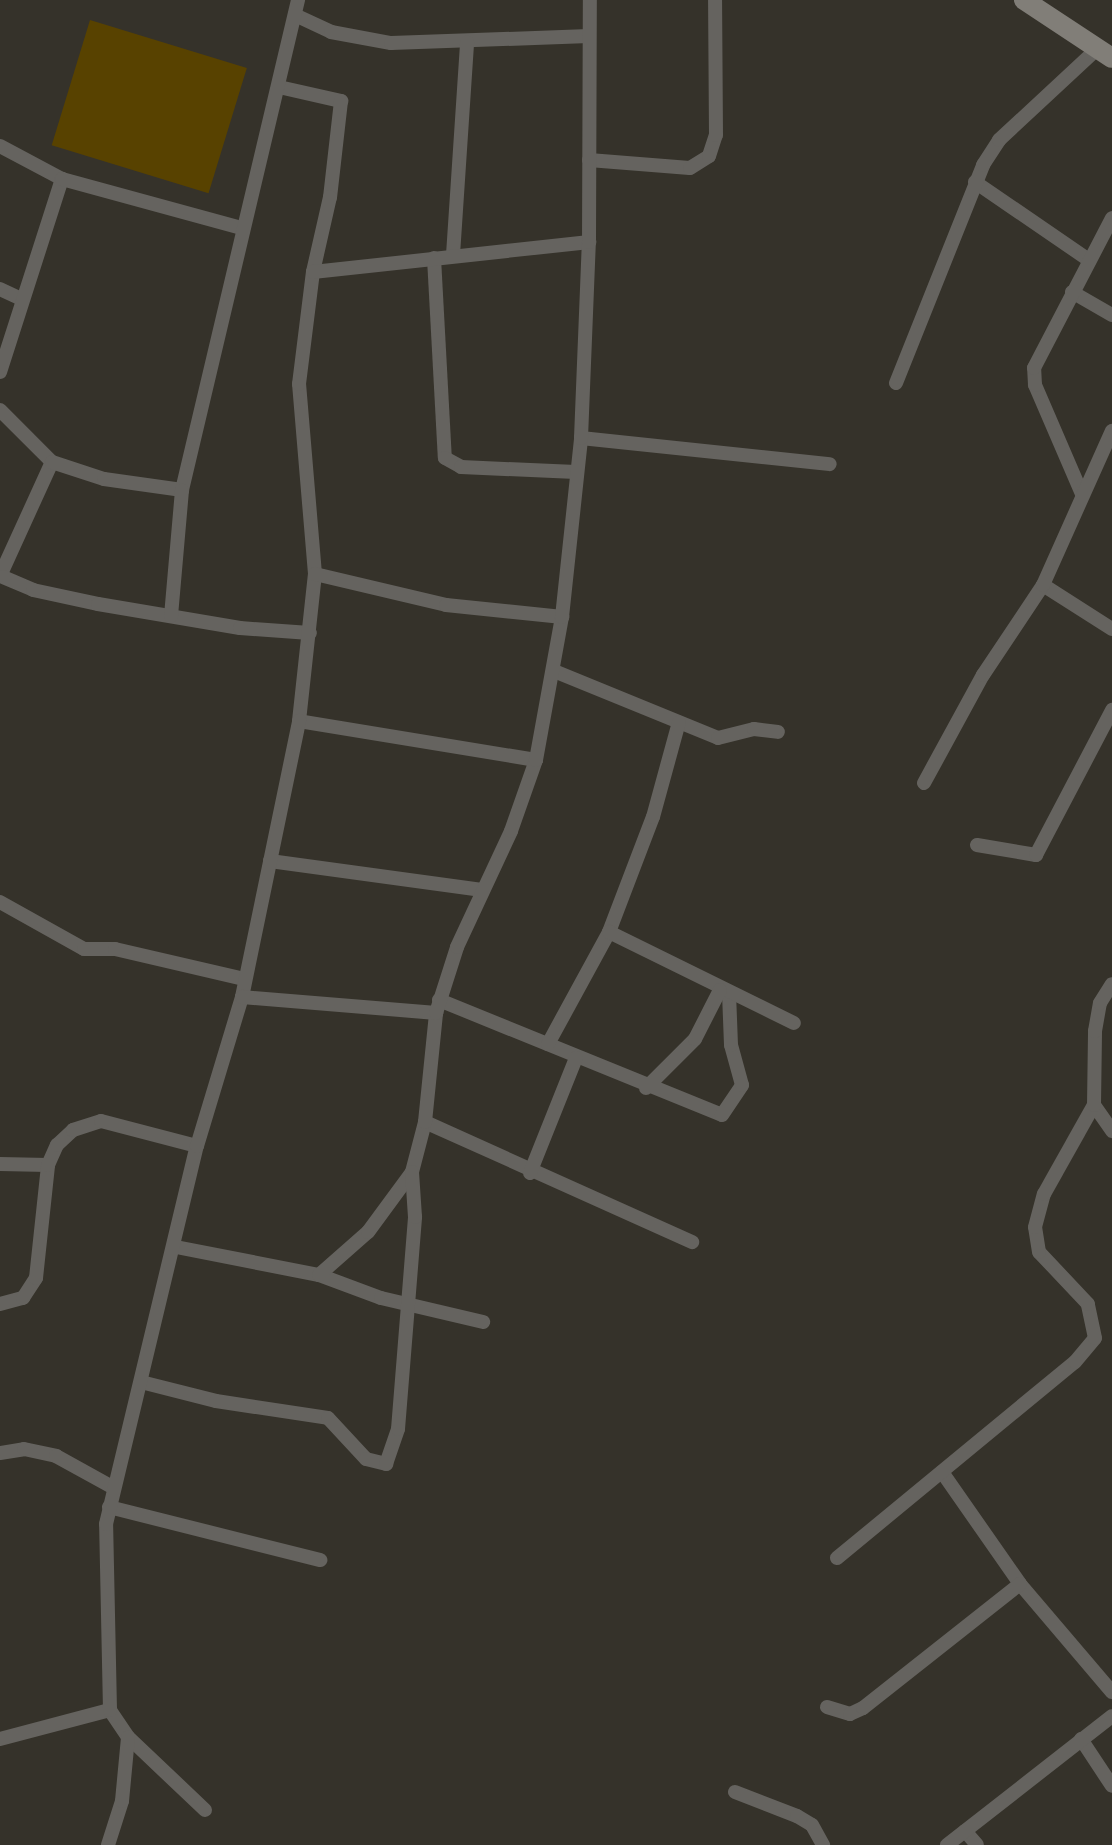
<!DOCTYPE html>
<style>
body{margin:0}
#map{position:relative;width:1112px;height:1845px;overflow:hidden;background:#35322a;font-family:"Noto Sans",sans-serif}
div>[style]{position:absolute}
.green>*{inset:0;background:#584200;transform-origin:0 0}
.street>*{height:14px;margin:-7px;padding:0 7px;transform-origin:7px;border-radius:7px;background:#65635f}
.secondary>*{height:20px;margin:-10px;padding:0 10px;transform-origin:10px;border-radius:10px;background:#817e78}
span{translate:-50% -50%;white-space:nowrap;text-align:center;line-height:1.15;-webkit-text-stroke:6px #1b1a16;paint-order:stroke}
</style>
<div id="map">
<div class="green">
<i style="left:90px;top:20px;width:164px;height:131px;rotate:17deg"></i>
</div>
<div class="street">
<i style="left:295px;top:15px;width:40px;rotate:25deg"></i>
<i style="left:331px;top:32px;width:61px;rotate:10.4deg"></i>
<i style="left:391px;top:43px;width:198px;rotate:-2deg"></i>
<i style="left:279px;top:87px;width:64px;rotate:12.7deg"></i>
<i style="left:341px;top:101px;width:97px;rotate:96.5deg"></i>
<i style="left:330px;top:197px;width:77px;rotate:102.8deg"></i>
<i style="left:0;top:146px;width:70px;rotate:28deg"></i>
<i style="left:589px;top:160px;width:101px;rotate:4.5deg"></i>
<i style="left:690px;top:168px;width:22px;rotate:-32deg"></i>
<i style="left:709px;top:156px;width:22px;rotate:-72deg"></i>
<i style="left:716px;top:135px;width:135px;rotate:-90.4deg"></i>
<i style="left:975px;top:182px;width:138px;rotate:34.4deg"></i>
<i style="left:453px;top:255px;width:213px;rotate:-86.2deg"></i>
<i style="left:434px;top:258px;width:200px;rotate:86.9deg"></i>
<i style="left:445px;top:458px;width:18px;rotate:29deg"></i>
<i style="left:461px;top:467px;width:115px;rotate:2.5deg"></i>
<i style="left:0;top:289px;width:23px;rotate:25deg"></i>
<i style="left:1072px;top:292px;width:46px;rotate:29.9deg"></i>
<i style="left:0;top:372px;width:203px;rotate:-72.2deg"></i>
<i style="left:62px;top:179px;width:186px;rotate:15.3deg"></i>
<i style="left:896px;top:383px;width:235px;rotate:-68.2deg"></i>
<i style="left:983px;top:165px;width:30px;rotate:-57deg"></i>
<i style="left:999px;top:140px;width:135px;rotate:-42.9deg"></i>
<i style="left:0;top:410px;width:74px;rotate:45deg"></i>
<i style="left:581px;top:438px;width:250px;rotate:6deg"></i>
<i style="left:1082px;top:494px;width:119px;rotate:-113.3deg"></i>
<i style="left:1035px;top:385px;width:17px;rotate:-93deg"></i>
<i style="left:1034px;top:368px;width:169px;rotate:-62.5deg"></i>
<i style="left:315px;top:574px;width:191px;rotate:-94.8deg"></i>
<i style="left:299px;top:384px;width:113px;rotate:-82.9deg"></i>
<i style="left:313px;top:272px;width:278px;rotate:-6.2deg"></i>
<i style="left:0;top:576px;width:125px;rotate:-65.5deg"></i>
<i style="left:52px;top:462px;width:55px;rotate:18.1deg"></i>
<i style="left:104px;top:479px;width:79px;rotate:8deg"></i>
<i style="left:182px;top:490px;width:504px;rotate:-76.68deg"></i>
<i style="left:3px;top:577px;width:33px;rotate:23deg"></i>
<i style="left:33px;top:590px;width:66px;rotate:12.2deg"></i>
<i style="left:98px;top:604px;width:144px;rotate:9.6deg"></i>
<i style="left:240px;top:628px;width:70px;rotate:4.1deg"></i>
<i style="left:1043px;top:585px;width:82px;rotate:32.5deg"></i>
<i style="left:171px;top:616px;width:126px;rotate:-85deg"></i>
<i style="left:554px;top:671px;width:177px;rotate:22.2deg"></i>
<i style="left:718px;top:738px;width:37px;rotate:-14deg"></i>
<i style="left:754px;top:729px;width:24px;rotate:7deg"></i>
<i style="left:536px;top:760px;width:240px;rotate:-170.7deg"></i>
<i style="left:299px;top:721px;width:148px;rotate:-83.8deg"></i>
<i style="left:315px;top:574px;width:135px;rotate:13.3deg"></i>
<i style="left:446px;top:605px;width:117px;rotate:5.9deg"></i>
<i style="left:924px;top:783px;width:123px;rotate:-61.4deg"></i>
<i style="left:983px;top:675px;width:108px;rotate:-56.3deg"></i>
<i style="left:1043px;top:585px;width:169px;rotate:-65.9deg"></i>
<i style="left:977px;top:845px;width:60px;rotate:9.6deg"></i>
<i style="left:1036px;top:855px;width:164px;rotate:-62.3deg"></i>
<i style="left:270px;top:861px;width:214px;rotate:7.8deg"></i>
<i style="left:0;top:902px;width:96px;rotate:29.2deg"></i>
<i style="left:84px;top:949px;width:31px"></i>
<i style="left:115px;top:949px;width:132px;rotate:13.1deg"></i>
<i style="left:609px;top:932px;width:123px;rotate:-69.1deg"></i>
<i style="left:653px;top:817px;width:98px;rotate:-74.7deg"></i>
<i style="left:242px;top:997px;width:282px;rotate:-78.3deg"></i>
<i style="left:439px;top:1000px;width:305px;rotate:22.1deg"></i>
<i style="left:722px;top:1115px;width:36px;rotate:-56deg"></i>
<i style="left:742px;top:1085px;width:41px;rotate:-105.4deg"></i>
<i style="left:731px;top:1045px;width:51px;rotate:-92.2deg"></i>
<i style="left:548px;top:1044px;width:128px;rotate:-61.4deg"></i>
<i style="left:609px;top:932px;width:206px;rotate:26.2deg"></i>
<i style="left:646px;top:1088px;width:69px;rotate:-45deg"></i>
<i style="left:695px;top:1039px;width:55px;rotate:-63deg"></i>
<i style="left:1094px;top:1105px;width:32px;rotate:55deg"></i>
<i style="left:425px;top:1122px;width:293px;rotate:24.2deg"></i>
<i style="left:0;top:1164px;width:48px;rotate:1.2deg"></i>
<i style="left:530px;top:1173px;width:124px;rotate:-68.2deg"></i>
<i style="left:176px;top:1247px;width:146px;rotate:11.1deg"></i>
<i style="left:319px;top:1275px;width:66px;rotate:20.4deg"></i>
<i style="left:381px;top:1298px;width:105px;rotate:13.2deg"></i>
<i style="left:319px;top:1275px;width:65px;rotate:-41.3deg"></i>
<i style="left:368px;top:1232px;width:74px;rotate:-53.7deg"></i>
<i style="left:412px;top:1172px;width:52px;rotate:-75.4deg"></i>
<i style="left:425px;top:1122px;width:110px;rotate:-84.2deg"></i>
<i style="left:0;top:1304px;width:24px;rotate:-15deg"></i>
<i style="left:23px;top:1298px;width:24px;rotate:-57deg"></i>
<i style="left:36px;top:1278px;width:114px;rotate:-83.9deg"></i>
<i style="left:48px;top:1165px;width:22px;rotate:-66deg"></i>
<i style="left:57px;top:1145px;width:22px;rotate:-43deg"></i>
<i style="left:73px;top:1130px;width:29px;rotate:-18deg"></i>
<i style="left:101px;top:1121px;width:99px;rotate:14.6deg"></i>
<i style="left:141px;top:1382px;width:77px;rotate:14.2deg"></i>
<i style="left:216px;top:1401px;width:113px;rotate:8.6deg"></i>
<i style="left:328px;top:1418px;width:56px;rotate:47.2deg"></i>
<i style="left:366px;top:1459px;width:21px;rotate:14deg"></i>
<i style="left:386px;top:1464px;width:37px;rotate:-71deg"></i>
<i style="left:398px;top:1429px;width:213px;rotate:-85.4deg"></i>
<i style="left:415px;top:1217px;width:45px;rotate:-93.8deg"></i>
<i style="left:0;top:1453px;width:24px;rotate:-9deg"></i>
<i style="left:24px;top:1449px;width:33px;rotate:12deg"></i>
<i style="left:56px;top:1456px;width:66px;rotate:28.9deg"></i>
<i style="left:942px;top:1472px;width:136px;rotate:55.1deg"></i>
<i style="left:1020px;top:1584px;width:142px;rotate:49.6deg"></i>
<i style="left:109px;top:1507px;width:218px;rotate:14.1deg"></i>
<i style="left:837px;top:1558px;width:308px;rotate:-39.5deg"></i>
<i style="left:1075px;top:1362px;width:31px;rotate:-50deg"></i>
<i style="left:1095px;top:1338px;width:35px;rotate:-102deg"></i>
<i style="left:1088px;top:1304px;width:71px;rotate:-133.3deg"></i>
<i style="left:1039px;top:1252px;width:25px;rotate:-99deg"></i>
<i style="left:1035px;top:1227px;width:34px;rotate:-75deg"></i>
<i style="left:1044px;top:1194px;width:102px;rotate:-60.7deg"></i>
<i style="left:1094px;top:1105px;width:74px;rotate:-89.2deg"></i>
<i style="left:1095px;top:1031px;width:28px;rotate:-80deg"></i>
<i style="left:1100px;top:1003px;width:22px;rotate:-58deg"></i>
<i style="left:827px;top:1707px;width:24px;rotate:17deg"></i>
<i style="left:850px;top:1714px;width:14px;rotate:-25deg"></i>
<i style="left:863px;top:1708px;width:200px;rotate:-38.3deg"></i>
<i style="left:0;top:1739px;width:114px;rotate:-14.8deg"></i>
<i style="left:1081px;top:1739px;width:56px;rotate:56.6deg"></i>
<i style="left:735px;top:1792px;width:66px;rotate:21.2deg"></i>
<i style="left:797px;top:1816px;width:17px;rotate:31deg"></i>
<i style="left:812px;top:1825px;width:23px;rotate:61deg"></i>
<i style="left:205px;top:1810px;width:106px;rotate:-136.5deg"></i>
<i style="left:128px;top:1737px;width:32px;rotate:-124deg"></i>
<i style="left:110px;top:1710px;width:186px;rotate:-91.2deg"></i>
<i style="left:106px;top:1524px;width:389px;rotate:-76.5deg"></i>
<i style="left:197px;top:1146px;width:156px;rotate:-73.2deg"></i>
<i style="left:242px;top:997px;width:195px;rotate:4.7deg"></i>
<i style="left:436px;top:1013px;width:69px;rotate:-72.3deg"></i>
<i style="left:457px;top:947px;width:128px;rotate:-65deg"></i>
<i style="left:511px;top:831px;width:75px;rotate:-70.6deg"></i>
<i style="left:536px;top:760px;width:145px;rotate:-79.7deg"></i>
<i style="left:562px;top:617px;width:180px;rotate:-83.9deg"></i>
<i style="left:581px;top:438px;width:196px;rotate:-87.7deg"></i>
<i style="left:589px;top:242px;width:242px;rotate:-89.8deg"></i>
<i style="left:965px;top:1831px;width:18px;rotate:49deg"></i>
<i style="left:108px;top:1845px;width:46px;rotate:-72.3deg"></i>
<i style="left:122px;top:1801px;width:64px;rotate:-84.6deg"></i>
<i style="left:947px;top:1845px;width:209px;rotate:-38deg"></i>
</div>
<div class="secondary">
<i style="left:1024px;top:0;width:105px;rotate:33.4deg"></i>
</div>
</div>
